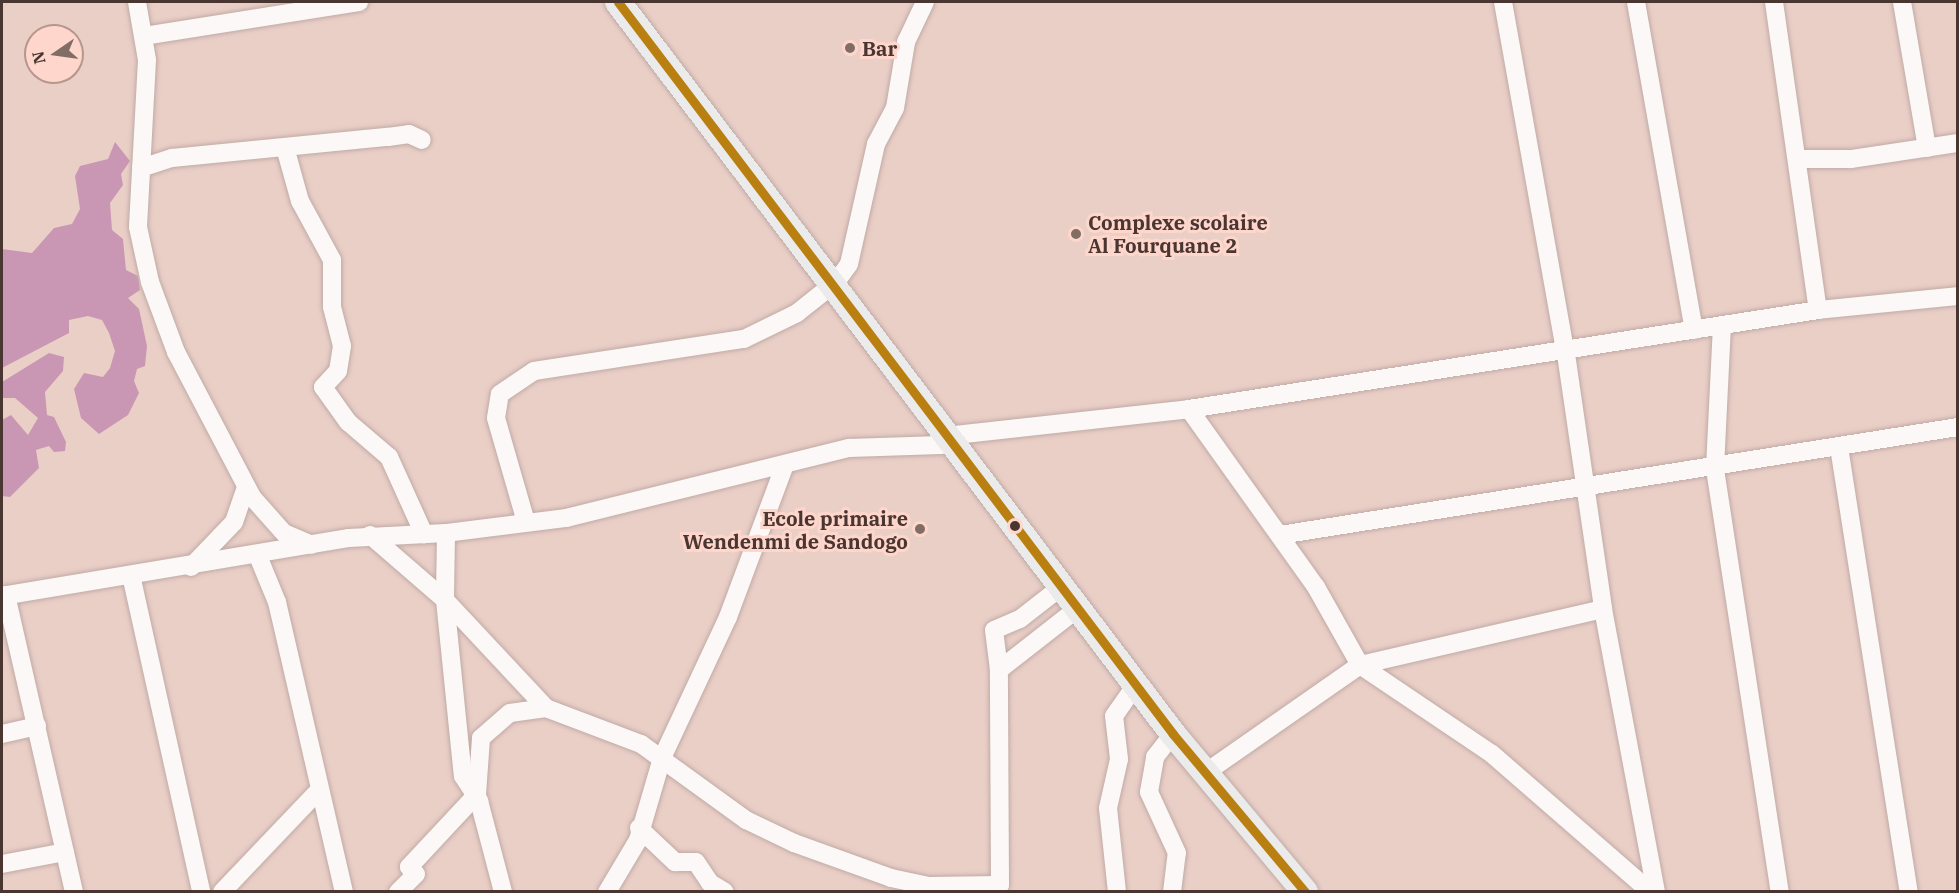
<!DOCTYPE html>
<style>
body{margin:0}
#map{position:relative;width:1959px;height:893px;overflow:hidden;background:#eacfc7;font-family:"IBM Plex Serif",serif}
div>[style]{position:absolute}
.water>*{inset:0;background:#c997b4}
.roads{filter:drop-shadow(0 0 2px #c0aba5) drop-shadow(0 0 2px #c0aba5)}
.street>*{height:18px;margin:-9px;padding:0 9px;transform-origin:9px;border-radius:9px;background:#fcf8f7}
.secondary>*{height:26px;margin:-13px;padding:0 13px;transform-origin:13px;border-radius:13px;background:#ebebeb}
.bus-1>*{height:9px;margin:-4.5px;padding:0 4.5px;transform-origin:4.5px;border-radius:4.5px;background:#ba7f11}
.dots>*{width:16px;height:16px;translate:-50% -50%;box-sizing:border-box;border:3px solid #fed6cb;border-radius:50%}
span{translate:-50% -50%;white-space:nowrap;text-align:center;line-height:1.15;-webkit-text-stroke:6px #fed6cb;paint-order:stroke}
.poi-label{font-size:20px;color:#4a3631;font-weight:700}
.left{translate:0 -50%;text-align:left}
.right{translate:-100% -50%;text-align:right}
.frame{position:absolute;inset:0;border:3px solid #4a3631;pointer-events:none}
.north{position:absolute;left:24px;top:24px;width:60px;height:60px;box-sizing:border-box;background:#fed6cb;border:2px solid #b6968d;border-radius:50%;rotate:257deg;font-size:16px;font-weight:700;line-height:24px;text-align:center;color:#4a3631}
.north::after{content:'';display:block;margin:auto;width:21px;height:27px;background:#826c66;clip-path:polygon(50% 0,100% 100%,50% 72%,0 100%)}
</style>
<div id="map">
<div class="water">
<i style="clip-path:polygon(115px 142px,130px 161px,121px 174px,123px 185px,110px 203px,112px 230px,123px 239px,126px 270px,138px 276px,140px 290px,128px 298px,139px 309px,147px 346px,145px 366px,137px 369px,134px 381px,139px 393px,128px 415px,99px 434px,81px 418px,74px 389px,84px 373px,103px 377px,110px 368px,115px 351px,109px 333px,102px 320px,88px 316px,69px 320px,69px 333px,2px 368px,2px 249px,32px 253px,54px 228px,72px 224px,80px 209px,75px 176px,80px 166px,108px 159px)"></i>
<i style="clip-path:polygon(49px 353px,64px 357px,63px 371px,45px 392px,47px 415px,54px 417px,66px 442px,65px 451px,54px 452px,49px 446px,36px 450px,39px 468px,10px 497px,2px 496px,2px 420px,11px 415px,28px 435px,38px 418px,15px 398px,2px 398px,2px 382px)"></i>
</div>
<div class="roads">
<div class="street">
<i style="left:137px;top:2px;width:59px;rotate:80.2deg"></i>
<i style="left:147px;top:60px;width:167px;rotate:93.1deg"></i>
<i style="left:138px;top:227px;width:56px;rotate:77.7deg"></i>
<i style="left:150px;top:282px;width:75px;rotate:69.6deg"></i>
<i style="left:176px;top:352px;width:164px;rotate:62.3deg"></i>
<i style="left:252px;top:497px;width:48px;rotate:48.4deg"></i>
<i style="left:284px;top:533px;width:30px;rotate:23deg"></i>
<i style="left:1503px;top:2px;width:358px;rotate:79.9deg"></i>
<i style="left:1566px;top:354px;width:258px;rotate:81.7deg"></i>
<i style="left:1603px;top:609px;width:288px;rotate:79.4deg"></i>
<i style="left:1636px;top:2px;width:333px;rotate:80deg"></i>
<i style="left:1774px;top:2px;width:311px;rotate:81.9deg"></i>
<i style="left:1902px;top:2px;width:148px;rotate:80.3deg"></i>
<i style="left:144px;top:36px;width:218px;rotate:-9deg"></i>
<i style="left:286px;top:151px;width:52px;rotate:74.4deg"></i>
<i style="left:300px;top:201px;width:67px;rotate:61.5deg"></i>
<i style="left:332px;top:260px;width:47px;rotate:90deg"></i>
<i style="left:332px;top:307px;width:40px;rotate:75.6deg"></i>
<i style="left:342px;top:346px;width:25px;rotate:99deg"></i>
<i style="left:338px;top:371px;width:22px;rotate:133deg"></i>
<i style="left:323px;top:387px;width:43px;rotate:54.5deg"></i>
<i style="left:348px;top:422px;width:54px;rotate:40.5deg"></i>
<i style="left:389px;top:457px;width:85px;rotate:65.6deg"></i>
<i style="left:1799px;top:159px;width:52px"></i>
<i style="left:1851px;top:159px;width:108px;rotate:-8.5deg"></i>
<i style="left:141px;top:168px;width:33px;rotate:-18deg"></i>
<i style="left:172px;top:158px;width:217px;rotate:-5.6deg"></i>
<i style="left:388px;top:137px;width:21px;rotate:-8deg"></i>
<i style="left:409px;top:134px;width:14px;rotate:25deg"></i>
<i style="left:1722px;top:325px;width:144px;rotate:92.8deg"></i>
<i style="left:1715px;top:469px;width:428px;rotate:81.3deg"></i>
<i style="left:1189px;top:409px;width:219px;rotate:54.5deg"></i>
<i style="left:1316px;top:587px;width:90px;rotate:60.6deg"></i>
<i style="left:1360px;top:665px;width:190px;rotate:145.1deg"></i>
<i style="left:1839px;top:447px;width:450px;rotate:81.1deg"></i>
<i style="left:526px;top:522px;width:108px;rotate:-106.1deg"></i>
<i style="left:496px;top:418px;width:24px;rotate:-81deg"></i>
<i style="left:500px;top:394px;width:41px;rotate:-34.1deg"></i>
<i style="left:534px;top:371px;width:212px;rotate:-8.7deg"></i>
<i style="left:744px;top:339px;width:59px;rotate:-26.1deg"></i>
<i style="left:797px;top:313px;width:50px;rotate:-38.5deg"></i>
<i style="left:836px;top:282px;width:22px;rotate:-54deg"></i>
<i style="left:849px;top:264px;width:123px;rotate:-77.3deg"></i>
<i style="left:876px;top:144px;width:41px;rotate:-62.2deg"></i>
<i style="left:895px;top:108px;width:67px;rotate:-80.5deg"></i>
<i style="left:906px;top:42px;width:44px;rotate:-64.6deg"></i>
<i style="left:446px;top:533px;width:67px;rotate:90.9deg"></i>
<i style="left:445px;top:600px;width:177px;rotate:84.2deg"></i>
<i style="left:463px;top:776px;width:30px;rotate:57deg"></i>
<i style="left:479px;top:801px;width:94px;rotate:75.2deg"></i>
<i style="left:370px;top:535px;width:99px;rotate:40.9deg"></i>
<i style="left:445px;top:600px;width:148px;rotate:46.9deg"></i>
<i style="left:546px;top:708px;width:102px;rotate:20.8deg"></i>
<i style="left:641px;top:744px;width:130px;rotate:35.9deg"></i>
<i style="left:746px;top:820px;width:53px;rotate:25.6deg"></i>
<i style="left:794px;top:843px;width:103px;rotate:19.8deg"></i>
<i style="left:891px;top:878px;width:40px;rotate:12deg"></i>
<i style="left:930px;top:886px;width:70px;rotate:-0.8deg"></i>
<i style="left:1000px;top:885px;width:215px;rotate:-90.3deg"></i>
<i style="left:999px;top:670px;width:100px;rotate:-38.1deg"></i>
<i style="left:1280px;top:535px;width:687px;rotate:-9.05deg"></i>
<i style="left:258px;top:556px;width:50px;rotate:67.6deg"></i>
<i style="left:277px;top:602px;width:298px;rotate:77deg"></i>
<i style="left:191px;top:567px;width:62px;rotate:-46.3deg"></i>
<i style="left:234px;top:522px;width:37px;rotate:-71deg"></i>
<i style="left:131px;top:575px;width:325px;rotate:77.5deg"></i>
<i style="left:6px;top:595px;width:305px;rotate:77.1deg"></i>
<i style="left:2px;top:596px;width:352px;rotate:-9.5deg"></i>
<i style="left:349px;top:538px;width:97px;rotate:-3deg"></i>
<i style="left:446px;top:533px;width:121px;rotate:-7.1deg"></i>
<i style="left:566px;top:518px;width:292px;rotate:-13.9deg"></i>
<i style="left:849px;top:448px;width:92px;rotate:-1.9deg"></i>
<i style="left:941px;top:445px;width:10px;rotate:-61deg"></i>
<i style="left:946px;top:436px;width:244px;rotate:-6.3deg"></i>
<i style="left:1189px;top:409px;width:637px;rotate:-8.94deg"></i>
<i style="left:1818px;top:310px;width:141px;rotate:-5.7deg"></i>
<i style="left:1603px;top:609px;width:249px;rotate:167deg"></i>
<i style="left:1360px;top:665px;width:159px;rotate:34deg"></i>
<i style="left:1492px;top:754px;width:211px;rotate:41deg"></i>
<i style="left:999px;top:670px;width:40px;rotate:-97.1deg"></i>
<i style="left:994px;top:630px;width:28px;rotate:-23deg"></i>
<i style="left:1020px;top:619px;width:52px;rotate:-38deg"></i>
<i style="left:2px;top:734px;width:36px;rotate:-13deg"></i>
<i style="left:639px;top:828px;width:50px;rotate:43.4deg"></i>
<i style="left:675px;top:862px;width:21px"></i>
<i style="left:696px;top:862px;width:25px;rotate:56deg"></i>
<i style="left:710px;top:883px;width:17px;rotate:31deg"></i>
<i style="left:2px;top:864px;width:64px;rotate:-10.8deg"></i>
<i style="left:222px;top:892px;width:141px;rotate:-46.4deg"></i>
<i style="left:398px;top:892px;width:25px;rotate:-45deg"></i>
<i style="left:416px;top:874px;width:10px;rotate:-135deg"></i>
<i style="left:409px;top:867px;width:100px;rotate:-47deg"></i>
<i style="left:477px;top:794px;width:56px;rotate:-85.9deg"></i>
<i style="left:481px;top:738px;width:38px;rotate:-41deg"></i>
<i style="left:510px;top:713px;width:36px;rotate:-8deg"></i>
<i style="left:607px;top:892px;width:61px;rotate:-59.2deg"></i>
<i style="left:638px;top:840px;width:85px;rotate:-73.7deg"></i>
<i style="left:662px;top:758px;width:156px;rotate:-64.9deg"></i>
<i style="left:728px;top:617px;width:160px;rotate:-69.5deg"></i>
<i style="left:1117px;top:892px;width:84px;rotate:-96.1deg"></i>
<i style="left:1108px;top:808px;width:50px;rotate:-77.3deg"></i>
<i style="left:1119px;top:759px;width:43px;rotate:-96.6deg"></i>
<i style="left:1114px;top:716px;width:39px;rotate:-55deg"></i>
<i style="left:1172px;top:892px;width:39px;rotate:-83deg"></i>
<i style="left:1177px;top:853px;width:67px;rotate:-114.7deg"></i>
<i style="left:1149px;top:792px;width:36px;rotate:-80deg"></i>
<i style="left:1155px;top:757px;width:29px;rotate:-52deg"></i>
</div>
<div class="secondary">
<i style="left:618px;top:2px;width:919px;rotate:52.83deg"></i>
<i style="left:1173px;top:734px;width:206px;rotate:50.1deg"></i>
</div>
</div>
<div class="bus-1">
<i style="left:618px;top:2px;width:919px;rotate:52.83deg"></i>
<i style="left:1173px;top:734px;width:206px;rotate:50.1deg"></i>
</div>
<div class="dots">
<i style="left:850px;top:48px;background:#826c66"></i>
<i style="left:1076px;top:234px;background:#826c66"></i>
<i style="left:1015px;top:526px;background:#4a3631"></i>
<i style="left:920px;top:529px;background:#826c66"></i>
</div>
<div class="poi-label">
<span class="left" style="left:862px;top:48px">Bar</span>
<span class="left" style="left:1088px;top:234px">Complexe scolaire<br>Al Fourquane 2</span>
<span class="right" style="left:908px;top:530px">Ecole primaire<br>Wendenmi de Sandogo</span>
</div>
<div class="frame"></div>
<div class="north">N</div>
</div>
